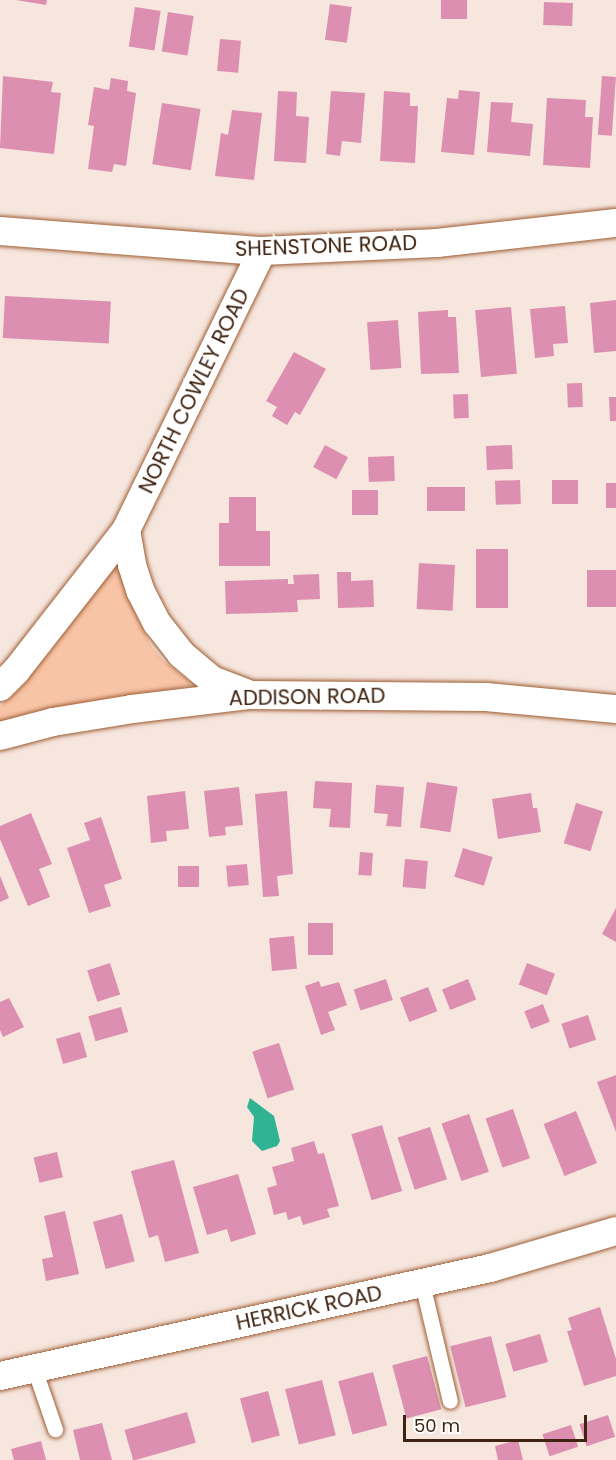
<!DOCTYPE html>
<style>
body{margin:0}
#map{position:relative;width:616px;height:1460px;overflow:hidden;background:#f6e6de;font-family:Poppins,sans-serif}
div>[style]{position:absolute}
.green>*{inset:0;background:#f8c4a6}
.water>*{inset:0;background:#2fb392}
.building>*{inset:0;background:#dc8fb0;transform-origin:0 0}
.roads{filter:drop-shadow(0 0 2px #9e5d33) drop-shadow(0 0 2px #9e5d33)}
.lane>*{height:15px;margin:-7.5px;padding:0 7.5px;transform-origin:7.5px;border-radius:7.5px;background:#fff}
.street>*{height:28px;margin:-14px;padding:0 14px;transform-origin:14px;border-radius:14px;background:#fff}
span{translate:-50% -50%;white-space:nowrap;text-align:center;line-height:1.15;-webkit-text-stroke:6px #fff;paint-order:stroke}
.street-label{font-size:21px;color:#3f2311}
.scale{position:absolute;left:403px;top:1415px;width:184px;height:27px;box-sizing:border-box;border:3px solid #3f2311;border-top:0;padding-left:8px;font-size:18px;line-height:21px;white-space:nowrap;color:#3f2311;-webkit-text-stroke:4px #fff;paint-order:stroke}
</style>
<div id="map">
<div class="green">
<i style="clip-path:polygon(115px 566px,120px 570px,127px 597px,152px 647px,164px 661px,190px 682px,191px 686px,90px 702px,0 723px,0 706px,50px 652px)"></i>
</div>
<div class="water">
<i style="clip-path:polygon(250px 1098px,274px 1116px,280px 1141px,277px 1146px,262px 1151px,252px 1141px,254px 1117px,247px 1107px)"></i>
</div>
<div class="building">
<i style="clip-path:polygon(16px 0,47px 0,46px 5px)"></i>
<i style="left:441px;top:0;width:26px;height:19px"></i>
<i style="left:544px;top:2px;width:29px;height:23px;rotate:2deg"></i>
<i style="left:330px;top:4px;width:22px;height:36px;rotate:8deg"></i>
<i style="left:135px;top:7px;width:26px;height:40px;rotate:9deg"></i>
<i style="left:168px;top:12px;width:26px;height:40px;rotate:9deg"></i>
<i style="left:220px;top:39px;width:21px;height:32px;rotate:5deg"></i>
<i style="clip-path:polygon(3px 76px,53px 82px,51px 92px,61px 93px,54px 154px,0 148px)"></i>
<i style="left:602px;top:76px;width:14px;height:59px;rotate:4deg"></i>
<i style="clip-path:polygon(111px 78px,128px 81px,127px 91px,136px 93px,126px 166px,114px 164px,112px 172px,88px 169px,94px 126px,88px 125px,94px 87px,109px 90px)"></i>
<i style="clip-path:polygon(459px 90px,480px 92px,474px 155px,441px 152px,447px 98px,458px 99px)"></i>
<i style="clip-path:polygon(278px 91px,297px 92px,296px 116px,309px 117px,306px 163px,274px 161px)"></i>
<i style="clip-path:polygon(331px 91px,365px 93px,361px 143px,342px 141px,340px 156px,326px 154px)"></i>
<i style="clip-path:polygon(384px 91px,410px 93px,410px 106px,418px 106px,415px 163px,380px 161px)"></i>
<i style="clip-path:polygon(547px 98px,586px 100px,585px 117px,593px 117px,590px 168px,543px 165px)"></i>
<i style="clip-path:polygon(491px 102px,513px 103px,511px 122px,533px 124px,530px 156px,487px 152px)"></i>
<i style="left:162px;top:103px;width:39px;height:62px;rotate:9deg"></i>
<i style="clip-path:polygon(232px 110px,262px 113px,254px 180px,215px 176px,221px 133px,228px 135px)"></i>
<i style="left:5px;top:296px;width:106px;height:42px;rotate:3deg"></i>
<i style="clip-path:polygon(616px 300px,616px 351px,594px 353px,590px 303px)"></i>
<i style="clip-path:polygon(565px 306px,568px 343px,553px 344px,554px 356px,535px 358px,530px 309px)"></i>
<i style="left:511px;top:307px;width:67px;height:36px;rotate:85deg"></i>
<i style="clip-path:polygon(448px 310px,448px 317px,456px 317px,459px 373px,421px 374px,418px 312px)"></i>
<i style="left:398px;top:320px;width:48px;height:31px;rotate:86deg"></i>
<i style="clip-path:polygon(294px 352px,326px 369px,300px 415px,295px 412px,287px 425px,272px 416px,277px 407px,266px 401px)"></i>
<i style="left:582px;top:383px;width:24px;height:15px;rotate:88deg"></i>
<i style="left:468px;top:394px;width:24px;height:15px;rotate:88deg"></i>
<i style="clip-path:polygon(609px 397px,616px 397px,616px 421px,610px 421px)"></i>
<i style="left:325px;top:445px;width:26px;height:25px;rotate:28deg"></i>
<i style="left:512px;top:445px;width:24px;height:26px;rotate:88deg"></i>
<i style="left:394px;top:456px;width:25px;height:26px;rotate:88deg"></i>
<i style="left:520px;top:480px;width:24px;height:25px;rotate:88deg"></i>
<i style="left:578px;top:480px;width:24px;height:26px;rotate:90deg"></i>
<i style="left:606px;top:483px;width:10px;height:25px"></i>
<i style="left:427px;top:487px;width:38px;height:24px"></i>
<i style="left:352px;top:490px;width:26px;height:25px"></i>
<i style="clip-path:polygon(229px 497px,256px 497px,256px 531px,270px 531px,270px 566px,219px 566px,219px 523px,229px 523px)"></i>
<i style="left:476px;top:549px;width:32px;height:59px"></i>
<i style="left:419px;top:563px;width:36px;height:46px;rotate:3deg"></i>
<i style="left:616px;top:570px;width:37px;height:29px;rotate:90deg"></i>
<i style="clip-path:polygon(337px 572px,351px 572px,351px 581px,373px 580px,374px 607px,338px 608px)"></i>
<i style="clip-path:polygon(319px 574px,320px 599px,297px 600px,298px 612px,226px 614px,225px 581px,288px 579px,288px 584px,294px 584px,293px 575px)"></i>
<i style="clip-path:polygon(315px 781px,352px 783px,350px 828px,329px 827px,331px 809px,313px 808px)"></i>
<i style="left:427px;top:782px;width:31px;height:46px;rotate:9deg"></i>
<i style="clip-path:polygon(376px 785px,404px 787px,401px 827px,386px 826px,388px 814px,374px 813px)"></i>
<i style="clip-path:polygon(239px 787px,243px 825px,225px 827px,226px 835px,209px 837px,204px 791px)"></i>
<i style="clip-path:polygon(185px 791px,189px 829px,166px 831px,167px 841px,151px 843px,147px 796px)"></i>
<i style="clip-path:polygon(287px 791px,293px 874px,277px 876px,279px 896px,263px 897px,255px 794px)"></i>
<i style="clip-path:polygon(531px 793px,533px 808px,537px 808px,541px 832px,498px 839px,492px 799px)"></i>
<i style="left:576px;top:803px;width:28px;height:42px;rotate:17deg"></i>
<i style="clip-path:polygon(31px 813px,52px 864px,39px 869px,50px 897px,28px 906px,0 839px,0 826px)"></i>
<i style="clip-path:polygon(101px 817px,122px 879px,104px 885px,111px 906px,89px 913px,67px 848px,90px 840px,84px 823px)"></i>
<i style="left:463px;top:848px;width:31px;height:30px;rotate:17deg"></i>
<i style="left:360px;top:852px;width:13px;height:23px;rotate:4deg"></i>
<i style="left:405px;top:859px;width:23px;height:28px;rotate:5deg"></i>
<i style="left:247px;top:864px;width:21px;height:21px;rotate:85deg"></i>
<i style="left:178px;top:866px;width:21px;height:21px"></i>
<i style="clip-path:polygon(0 876px,9px 898px,0 902px)"></i>
<i style="clip-path:polygon(616px 908px,616px 942px,602px 934px)"></i>
<i style="left:308px;top:923px;width:25px;height:32px"></i>
<i style="left:294px;top:936px;width:33px;height:25px;rotate:85deg"></i>
<i style="left:110px;top:963px;width:33px;height:24px;rotate:72deg"></i>
<i style="left:527px;top:963px;width:30px;height:23px;rotate:21deg"></i>
<i style="left:386px;top:979px;width:22px;height:34px;rotate:72deg"></i>
<i style="left:468px;top:979px;width:22px;height:28px;rotate:68deg"></i>
<i style="clip-path:polygon(319px 981px,321px 987px,339px 982px,347px 1005px,328px 1012px,335px 1030px,321px 1035px,305px 986px)"></i>
<i style="left:428px;top:987px;width:26px;height:30px;rotate:69deg"></i>
<i style="clip-path:polygon(9px 998px,24px 1027px,3px 1037px,0 1030px,0 1002px)"></i>
<i style="left:543px;top:1004px;width:19px;height:20px;rotate:69deg"></i>
<i style="left:121px;top:1007px;width:26px;height:34px;rotate:74deg"></i>
<i style="left:588px;top:1015px;width:26px;height:28px;rotate:72deg"></i>
<i style="left:80px;top:1032px;width:26px;height:25px;rotate:74deg"></i>
<i style="left:279px;top:1043px;width:49px;height:28px;rotate:72deg"></i>
<i style="clip-path:polygon(616px 1075px,616px 1132px,597px 1082px)"></i>
<i style="left:513px;top:1109px;width:52px;height:29px;rotate:71deg"></i>
<i style="left:576px;top:1111px;width:56px;height:35px;rotate:68deg"></i>
<i style="left:469px;top:1114px;width:61px;height:29px;rotate:71deg"></i>
<i style="left:382px;top:1125px;width:69px;height:32px;rotate:73deg"></i>
<i style="left:430px;top:1127px;width:55px;height:34px;rotate:72deg"></i>
<i style="clip-path:polygon(314px 1141px,318px 1154px,324px 1153px,339px 1206px,327px 1209px,330px 1217px,303px 1225px,300px 1216px,288px 1220px,286px 1212px,274px 1215px,267px 1188px,277px 1185px,272px 1167px,294px 1161px,291px 1148px)"></i>
<i style="left:57px;top:1152px;width:26px;height:24px;rotate:77deg"></i>
<i style="clip-path:polygon(174px 1160px,199px 1253px,165px 1262px,158px 1235px,149px 1238px,131px 1171px)"></i>
<i style="clip-path:polygon(238px 1174px,256px 1234px,231px 1242px,227px 1229px,207px 1235px,193px 1187px)"></i>
<i style="clip-path:polygon(65px 1211px,79px 1274px,46px 1281px,42px 1259px,53px 1257px,44px 1216px)"></i>
<i style="left:122px;top:1214px;width:49px;height:30px;rotate:75deg"></i>
<i style="clip-path:polygon(600px 1307px,616px 1359px,616px 1376px,584px 1386px,567px 1331px,572px 1330px,568px 1318px)"></i>
<i style="left:540px;top:1334px;width:29px;height:36px;rotate:74deg"></i>
<i style="left:491px;top:1336px;width:63px;height:42px;rotate:76deg"></i>
<i style="left:427px;top:1356px;width:55px;height:36px;rotate:75deg"></i>
<i style="left:373px;top:1372px;width:55px;height:36px;rotate:75deg"></i>
<i style="left:322px;top:1380px;width:57px;height:38px;rotate:76deg"></i>
<i style="left:268px;top:1391px;width:46px;height:29px;rotate:75deg"></i>
<i style="left:187px;top:1412px;width:32px;height:65px;rotate:74deg"></i>
<i style="left:608px;top:1415px;width:23px;height:30px;rotate:72deg"></i>
<i style="clip-path:polygon(102px 1423px,112px 1460px,80px 1460px,73px 1430px)"></i>
<i style="left:571px;top:1425px;width:23px;height:30px;rotate:72deg"></i>
<i style="clip-path:polygon(518px 1440px,523px 1460px,498px 1460px,495px 1446px)"></i>
<i style="clip-path:polygon(41px 1441px,46px 1460px,14px 1460px,11px 1449px)"></i>
</div>
<div class="roads">
<div class="lane">
<i style="left:422px;top:1283px;width:121px;rotate:76.7deg"></i>
<i style="left:34px;top:1368px;width:65px;rotate:71deg"></i>
</div>
<div class="street">
<i style="left:0;top:231px;width:263px;rotate:4.4deg"></i>
<i style="left:262px;top:251px;width:175px;rotate:-2.6deg"></i>
<i style="left:437px;top:243px;width:180px;rotate:-6.4deg"></i>
<i style="left:126px;top:530px;width:36px;rotate:80deg"></i>
<i style="left:132px;top:565px;width:28px;rotate:72deg"></i>
<i style="left:141px;top:592px;width:35px;rotate:63deg"></i>
<i style="left:157px;top:623px;width:39px;rotate:52deg"></i>
<i style="left:181px;top:654px;width:40px;rotate:40deg"></i>
<i style="left:212px;top:680px;width:39px;rotate:21deg"></i>
<i style="left:0;top:687px;width:23px;rotate:-45deg"></i>
<i style="left:16px;top:671px;width:179px;rotate:-52deg"></i>
<i style="left:126px;top:530px;width:310px;rotate:-64deg"></i>
<i style="left:0;top:736px;width:55px;rotate:-14.8deg"></i>
<i style="left:53px;top:722px;width:80px;rotate:-9.3deg"></i>
<i style="left:132px;top:709px;width:119px;rotate:-6.8deg"></i>
<i style="left:250px;top:695px;width:236px;rotate:0.5deg"></i>
<i style="left:486px;top:697px;width:131px;rotate:5.3deg"></i>
<i style="left:0;top:1376px;width:502px;rotate:-12.43deg"></i>
<i style="left:490px;top:1268px;width:131px;rotate:-16.4deg"></i>
</div>
</div>
<div class="street-label">
<span style="left:326px;top:246px;rotate:-2deg">SHENSTONE ROAD</span>
<span style="left:194px;top:391px;rotate:-64deg">NORTH COWLEY ROAD</span>
<span style="left:307px;top:697px;rotate:-1deg">ADDISON ROAD</span>
<span style="left:309px;top:1308px;rotate:-12deg">HERRICK ROAD</span>
</div>
<div class="scale">50 m</div>
</div>
